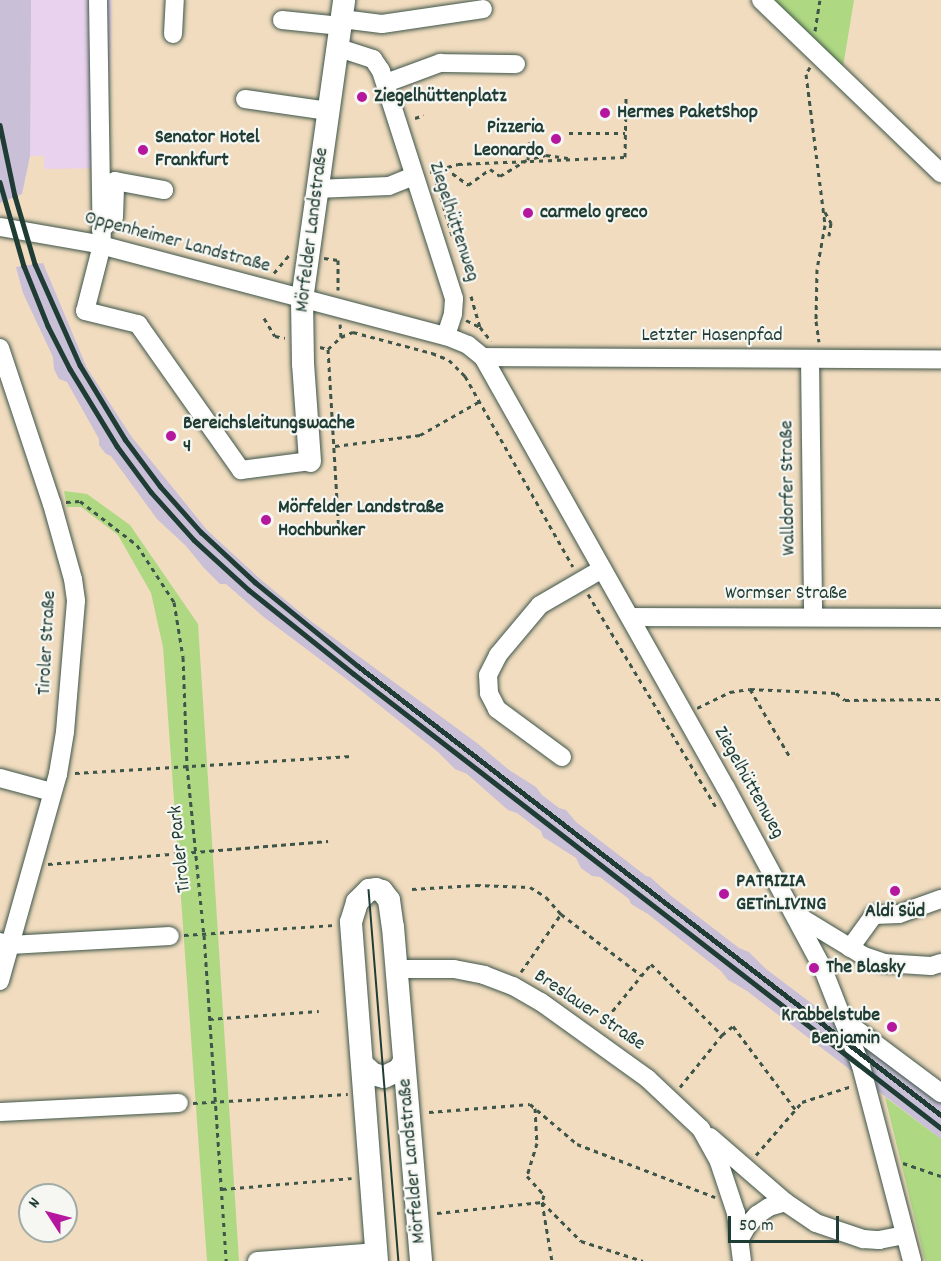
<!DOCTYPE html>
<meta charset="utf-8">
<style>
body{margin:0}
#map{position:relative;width:941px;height:1261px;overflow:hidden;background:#f1dcbf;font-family:Dekko,sans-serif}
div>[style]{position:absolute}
.built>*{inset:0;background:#e9d2ed}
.industrial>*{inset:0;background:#c9bfd7}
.green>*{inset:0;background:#afd883}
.path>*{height:3px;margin-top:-1.5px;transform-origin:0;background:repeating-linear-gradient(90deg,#3e5549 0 4.5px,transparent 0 9px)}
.roads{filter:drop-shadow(0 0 2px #3e5549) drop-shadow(0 0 2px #3e5549)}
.minor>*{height:18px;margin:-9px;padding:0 9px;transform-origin:9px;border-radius:9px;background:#fff}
.major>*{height:22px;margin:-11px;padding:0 11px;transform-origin:11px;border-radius:11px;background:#fff}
.tram>*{height:1.5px;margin:-0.75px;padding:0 0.75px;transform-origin:0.75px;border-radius:0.75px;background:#1f3d34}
.rail>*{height:4.5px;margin:-2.25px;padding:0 2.25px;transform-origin:2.25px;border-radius:2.25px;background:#1f3d34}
.dots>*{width:16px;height:16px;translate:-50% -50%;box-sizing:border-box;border:3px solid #f6f6f2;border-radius:50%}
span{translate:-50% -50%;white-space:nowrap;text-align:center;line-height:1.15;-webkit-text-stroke:4.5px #f6f6f2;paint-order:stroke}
.poi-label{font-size:20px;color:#1f3d34;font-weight:700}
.left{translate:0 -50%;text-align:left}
.right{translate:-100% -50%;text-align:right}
.street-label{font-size:20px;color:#1f3d34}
.north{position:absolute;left:18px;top:1183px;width:60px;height:60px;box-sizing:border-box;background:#f6f6f2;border:2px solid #a0aca6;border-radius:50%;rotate:306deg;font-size:16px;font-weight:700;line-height:24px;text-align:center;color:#1f3d34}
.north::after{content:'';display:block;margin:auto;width:21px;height:27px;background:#b5179e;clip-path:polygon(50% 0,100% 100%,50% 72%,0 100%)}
.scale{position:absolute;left:728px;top:1216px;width:111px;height:27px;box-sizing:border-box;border:3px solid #1f3d34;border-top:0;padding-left:8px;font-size:18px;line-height:21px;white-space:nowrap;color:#1f3d34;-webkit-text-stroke:4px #f6f6f2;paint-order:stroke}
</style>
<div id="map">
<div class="built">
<i style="clip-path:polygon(31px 0,112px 0,108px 168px,44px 169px,44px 156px,30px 156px)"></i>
</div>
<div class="industrial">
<i style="clip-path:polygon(0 0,31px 0,31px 16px,30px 156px,22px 194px,0 203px)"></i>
<i style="clip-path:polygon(43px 263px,87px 368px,131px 436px,207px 530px,260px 579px,312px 622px,477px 743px,509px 770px,536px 787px,542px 795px,559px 808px,566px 810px,576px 822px,646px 876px,650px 877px,670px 895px,739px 948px,749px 952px,766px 969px,941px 1101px,941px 1139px,747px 991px,728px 980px,721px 971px,648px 914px,631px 904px,629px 899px,600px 877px,592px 876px,581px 868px,576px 858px,543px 837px,541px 831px,517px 813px,508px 810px,467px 774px,455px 769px,438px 752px,349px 681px,265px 618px,226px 584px,220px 584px,204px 568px,186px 546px,157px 519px,111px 456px,106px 454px,99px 445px,99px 439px,67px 382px,59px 379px,54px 369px,53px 357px,23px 293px,16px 267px)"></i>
</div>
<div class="green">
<i style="clip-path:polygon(772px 0,854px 0,843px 67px)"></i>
<i style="clip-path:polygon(64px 491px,87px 494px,130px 525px,198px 624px,239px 1261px,207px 1261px,163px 647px,151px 593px,118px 535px,81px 507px,67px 507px)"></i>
<i style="clip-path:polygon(885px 1097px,941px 1139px,941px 1261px,925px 1261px)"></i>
</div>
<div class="path">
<i style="left:815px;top:31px;width:31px;rotate:-81deg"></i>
<i style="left:810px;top:67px;width:8px;rotate:120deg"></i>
<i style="left:806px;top:74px;width:152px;rotate:82.8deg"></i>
<i style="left:825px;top:225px;width:45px;rotate:100.3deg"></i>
<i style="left:817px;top:269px;width:52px;rotate:91.1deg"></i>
<i style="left:816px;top:321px;width:21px;rotate:82deg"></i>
<i style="left:415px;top:118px;width:9px;rotate:-18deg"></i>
<i style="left:569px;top:133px;width:56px"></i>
<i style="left:534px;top:158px;width:12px;rotate:-14deg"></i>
<i style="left:546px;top:155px;width:22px;rotate:8deg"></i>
<i style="left:528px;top:160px;width:18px;rotate:-87deg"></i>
<i style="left:445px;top:168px;width:29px;rotate:36deg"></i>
<i style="left:468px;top:185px;width:27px;rotate:-36deg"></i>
<i style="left:490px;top:169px;width:12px;rotate:35deg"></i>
<i style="left:500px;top:176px;width:31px;rotate:-31deg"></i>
<i style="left:433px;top:171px;width:67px;rotate:73.5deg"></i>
<i style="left:430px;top:172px;width:29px;rotate:-16deg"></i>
<i style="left:458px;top:164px;width:167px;rotate:-2.4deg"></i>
<i style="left:625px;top:157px;width:60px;rotate:-89deg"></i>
<i style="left:825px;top:212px;width:13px;rotate:61deg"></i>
<i style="left:831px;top:223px;width:13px;rotate:99deg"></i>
<i style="left:324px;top:258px;width:14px;rotate:8deg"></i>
<i style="left:338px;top:260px;width:30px;rotate:90deg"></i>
<i style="left:274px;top:273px;width:26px;rotate:-50deg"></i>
<i style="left:471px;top:296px;width:32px;rotate:74deg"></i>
<i style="left:480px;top:327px;width:18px;rotate:52deg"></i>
<i style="left:264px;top:318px;width:21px;rotate:59deg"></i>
<i style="left:275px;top:336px;width:10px;rotate:11deg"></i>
<i style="left:466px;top:320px;width:16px;rotate:27deg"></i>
<i style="left:341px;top:337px;width:13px;rotate:-23deg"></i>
<i style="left:353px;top:332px;width:82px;rotate:14.9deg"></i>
<i style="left:432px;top:353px;width:18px;rotate:22deg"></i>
<i style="left:449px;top:360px;width:23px;rotate:45deg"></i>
<i style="left:465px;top:376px;width:219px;rotate:60.5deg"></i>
<i style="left:320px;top:347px;width:8px;rotate:14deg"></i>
<i style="left:328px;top:349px;width:18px;rotate:-43deg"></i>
<i style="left:341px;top:337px;width:13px;rotate:-94deg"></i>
<i style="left:328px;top:349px;width:187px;rotate:86.6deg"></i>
<i style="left:335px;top:446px;width:86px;rotate:-7.4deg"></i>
<i style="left:420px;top:435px;width:69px;rotate:-29.5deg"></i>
<i style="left:66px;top:502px;width:14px;rotate:-4deg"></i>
<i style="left:80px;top:501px;width:72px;rotate:37.7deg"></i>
<i style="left:137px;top:545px;width:68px;rotate:57deg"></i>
<i style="left:174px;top:602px;width:56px;rotate:80.7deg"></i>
<i style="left:183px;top:657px;width:109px;rotate:87.9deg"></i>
<i style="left:187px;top:766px;width:170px;rotate:84.3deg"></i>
<i style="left:204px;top:935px;width:327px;rotate:86.1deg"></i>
<i style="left:588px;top:594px;width:251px;rotate:59deg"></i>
<i style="left:750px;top:689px;width:81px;rotate:59.6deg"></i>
<i style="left:697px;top:708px;width:37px;rotate:-26deg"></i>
<i style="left:730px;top:692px;width:20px;rotate:-9deg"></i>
<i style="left:750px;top:689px;width:86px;rotate:2.7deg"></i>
<i style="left:836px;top:693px;width:11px;rotate:38deg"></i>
<i style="left:845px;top:700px;width:96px;rotate:-0.6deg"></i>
<i style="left:75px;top:773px;width:277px;rotate:-3.5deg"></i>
<i style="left:48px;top:864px;width:281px;rotate:-4.7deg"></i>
<i style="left:412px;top:889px;width:64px;rotate:-3.6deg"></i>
<i style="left:476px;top:885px;width:54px;rotate:2.1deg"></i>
<i style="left:530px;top:887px;width:19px;rotate:32deg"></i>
<i style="left:546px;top:897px;width:23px;rotate:49deg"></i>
<i style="left:561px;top:914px;width:101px;rotate:37.3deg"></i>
<i style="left:184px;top:935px;width:149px;rotate:-3.8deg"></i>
<i style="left:521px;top:972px;width:70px;rotate:-55.4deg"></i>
<i style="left:209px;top:1019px;width:110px;rotate:-4.2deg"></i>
<i style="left:601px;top:1025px;width:79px;rotate:-50.7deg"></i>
<i style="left:651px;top:964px;width:100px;rotate:45deg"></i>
<i style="left:722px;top:1035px;width:14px;rotate:-39deg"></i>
<i style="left:733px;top:1026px;width:104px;rotate:53.2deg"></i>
<i style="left:680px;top:1087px;width:67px;rotate:-51.1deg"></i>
<i style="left:193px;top:1103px;width:155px;rotate:-3.3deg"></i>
<i style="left:535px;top:1108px;width:35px;rotate:87deg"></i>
<i style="left:537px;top:1143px;width:34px;rotate:107deg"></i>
<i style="left:527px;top:1176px;width:25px;rotate:48deg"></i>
<i style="left:544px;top:1195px;width:7px;rotate:106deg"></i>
<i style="left:542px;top:1202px;width:60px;rotate:80.4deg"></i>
<i style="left:429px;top:1112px;width:101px;rotate:-4.5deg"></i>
<i style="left:530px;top:1104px;width:62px;rotate:40.4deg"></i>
<i style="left:577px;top:1144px;width:148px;rotate:21deg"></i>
<i style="left:756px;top:1155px;width:70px;rotate:-49deg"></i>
<i style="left:802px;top:1102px;width:52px;rotate:-17.7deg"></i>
<i style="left:903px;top:1163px;width:40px;rotate:18.9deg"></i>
<i style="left:222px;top:1189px;width:130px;rotate:-4.8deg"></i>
<i style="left:437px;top:1213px;width:106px;rotate:-6deg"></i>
<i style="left:542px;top:1202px;width:55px;rotate:45deg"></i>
<i style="left:581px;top:1241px;width:65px;rotate:17.9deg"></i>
</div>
<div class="roads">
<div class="minor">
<i style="left:98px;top:0;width:245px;rotate:89.1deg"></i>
<i style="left:102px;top:245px;width:68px;rotate:104.4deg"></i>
<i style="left:85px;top:311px;width:55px;rotate:13.8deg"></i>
<i style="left:138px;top:324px;width:179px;rotate:54.8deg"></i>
<i style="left:241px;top:470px;width:70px;rotate:-7.4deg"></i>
<i style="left:761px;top:0;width:250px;rotate:43.9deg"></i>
<i style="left:342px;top:19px;width:40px;rotate:7.1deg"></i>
<i style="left:382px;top:24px;width:102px;rotate:-8.4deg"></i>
<i style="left:282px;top:20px;width:59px;rotate:5.8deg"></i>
<i style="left:173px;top:34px;width:34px;rotate:-87deg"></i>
<i style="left:339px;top:48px;width:36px;rotate:18deg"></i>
<i style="left:373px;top:59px;width:14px;rotate:56deg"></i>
<i style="left:381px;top:71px;width:239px;rotate:72.2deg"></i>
<i style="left:454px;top:299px;width:15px;rotate:94deg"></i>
<i style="left:453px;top:314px;width:23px;rotate:108deg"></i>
<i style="left:386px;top:83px;width:58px;rotate:-20.3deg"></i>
<i style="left:440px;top:63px;width:76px;rotate:0.8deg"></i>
<i style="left:245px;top:99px;width:84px;rotate:8.2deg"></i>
<i style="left:316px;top:189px;width:73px;rotate:-2.4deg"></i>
<i style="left:389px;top:186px;width:27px;rotate:-22deg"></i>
<i style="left:0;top:227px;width:94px;rotate:9.8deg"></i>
<i style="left:93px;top:243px;width:365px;rotate:14.8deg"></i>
<i style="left:446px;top:336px;width:24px;rotate:22deg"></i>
<i style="left:468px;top:345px;width:19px;rotate:39deg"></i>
<i style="left:483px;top:357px;width:495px;rotate:60.6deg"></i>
<i style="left:726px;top:788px;width:205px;rotate:61.8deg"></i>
<i style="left:823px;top:969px;width:104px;rotate:68.6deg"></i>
<i style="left:861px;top:1066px;width:202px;rotate:75.3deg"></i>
<i style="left:101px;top:230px;width:18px;rotate:-45deg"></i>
<i style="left:114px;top:217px;width:36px;rotate:-88deg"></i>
<i style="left:115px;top:181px;width:50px;rotate:10.4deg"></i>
<i style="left:0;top:348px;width:164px;rotate:71.6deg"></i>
<i style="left:52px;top:504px;width:78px;rotate:74.4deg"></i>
<i style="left:73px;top:579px;width:22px;rotate:82deg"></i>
<i style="left:76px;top:601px;width:131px;rotate:94.8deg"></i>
<i style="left:65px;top:732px;width:43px;rotate:99.5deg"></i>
<i style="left:58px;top:774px;width:215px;rotate:105.7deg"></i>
<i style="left:483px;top:357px;width:458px;rotate:0.3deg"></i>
<i style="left:810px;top:359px;width:257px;rotate:89.3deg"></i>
<i style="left:630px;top:617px;width:311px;rotate:0.2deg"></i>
<i style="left:562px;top:757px;width:81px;rotate:-143.6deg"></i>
<i style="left:497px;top:709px;width:18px;rotate:-117deg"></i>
<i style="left:489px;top:693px;width:18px;rotate:-93deg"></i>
<i style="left:488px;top:675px;width:22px;rotate:-63deg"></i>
<i style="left:498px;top:655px;width:65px;rotate:-50deg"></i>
<i style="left:540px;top:605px;width:72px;rotate:-30.1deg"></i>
<i style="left:0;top:778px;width:54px;rotate:15.1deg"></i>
<i style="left:795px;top:914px;width:81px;rotate:31.3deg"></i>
<i style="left:864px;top:956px;width:21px;rotate:19deg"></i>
<i style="left:884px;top:963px;width:47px;rotate:3.7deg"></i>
<i style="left:931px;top:966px;width:10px;rotate:-17deg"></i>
<i style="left:0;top:942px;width:10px;rotate:17deg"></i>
<i style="left:10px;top:945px;width:160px;rotate:-3.2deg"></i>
<i style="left:850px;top:948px;width:41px;rotate:-54deg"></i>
<i style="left:874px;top:915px;width:25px;rotate:-2deg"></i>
<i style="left:899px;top:914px;width:45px;rotate:-19.7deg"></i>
<i style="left:396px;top:969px;width:58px"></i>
<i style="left:454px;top:969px;width:31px;rotate:11deg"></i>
<i style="left:484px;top:975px;width:31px;rotate:21deg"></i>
<i style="left:513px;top:986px;width:32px;rotate:30deg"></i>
<i style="left:541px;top:1002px;width:132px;rotate:35.7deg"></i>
<i style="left:648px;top:1079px;width:73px;rotate:43.3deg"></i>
<i style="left:701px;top:1129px;width:38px;rotate:61deg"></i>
<i style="left:719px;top:1162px;width:54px;rotate:71.6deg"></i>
<i style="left:736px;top:1213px;width:48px;rotate:82.9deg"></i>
<i style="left:846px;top:1022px;width:119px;rotate:36.8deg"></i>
<i style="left:0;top:1112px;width:179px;rotate:-2.9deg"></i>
<i style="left:710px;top:1137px;width:99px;rotate:40.9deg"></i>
<i style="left:785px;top:1202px;width:37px;rotate:34deg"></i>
<i style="left:816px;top:1223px;width:50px;rotate:18.8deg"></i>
<i style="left:863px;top:1239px;width:16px;rotate:4deg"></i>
<i style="left:879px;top:1240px;width:26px;rotate:-11deg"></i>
<i style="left:739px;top:1240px;width:16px;rotate:-60deg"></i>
<i style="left:747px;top:1226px;width:15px;rotate:-48deg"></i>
<i style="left:757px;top:1215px;width:14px;rotate:-34deg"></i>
<i style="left:769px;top:1207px;width:17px;rotate:-17deg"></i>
<i style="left:257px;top:1261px;width:119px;rotate:-4.3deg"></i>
</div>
<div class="major">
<i style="left:310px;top:461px;width:97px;rotate:-94.1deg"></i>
<i style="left:303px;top:364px;width:64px;rotate:-90.9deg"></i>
<i style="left:302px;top:300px;width:303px;rotate:-82deg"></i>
<i style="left:363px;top:1065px;width:13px;rotate:42deg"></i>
<i style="left:373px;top:1074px;width:11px;rotate:15deg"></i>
<i style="left:384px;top:1077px;width:17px;rotate:-25deg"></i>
<i style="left:399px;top:1070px;width:10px;rotate:-61deg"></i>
<i style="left:377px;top:1261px;width:340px;rotate:-94.4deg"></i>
<i style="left:351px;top:922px;width:21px;rotate:-73deg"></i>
<i style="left:357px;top:902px;width:17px;rotate:-45deg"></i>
<i style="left:369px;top:890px;width:7px;rotate:-8deg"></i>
<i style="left:376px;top:889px;width:6px;rotate:18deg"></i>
<i style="left:382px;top:891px;width:11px;rotate:52deg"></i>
<i style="left:389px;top:900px;width:27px;rotate:82deg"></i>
<i style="left:393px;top:927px;width:335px;rotate:85.2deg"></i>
</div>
</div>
<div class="tram">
<i style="left:369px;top:890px;width:372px;rotate:85.4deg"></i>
</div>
<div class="rail">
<i style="left:0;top:125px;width:73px;rotate:78.1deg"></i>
<i style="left:15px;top:196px;width:71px;rotate:73.6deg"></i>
<i style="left:35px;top:264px;width:111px;rotate:66deg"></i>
<i style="left:80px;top:365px;width:87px;rotate:58.7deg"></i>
<i style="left:125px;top:439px;width:59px;rotate:53.3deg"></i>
<i style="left:160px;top:486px;width:62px;rotate:48.3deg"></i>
<i style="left:201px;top:532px;width:74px;rotate:42.8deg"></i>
<i style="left:255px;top:582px;width:133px;rotate:39.2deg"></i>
<i style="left:358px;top:666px;width:736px;rotate:37.6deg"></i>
<i style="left:0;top:182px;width:87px;rotate:74.1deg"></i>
<i style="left:24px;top:266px;width:65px;rotate:68.2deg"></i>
<i style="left:48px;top:326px;width:48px;rotate:62.9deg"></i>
<i style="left:70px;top:369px;width:90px;rotate:58.6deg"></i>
<i style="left:117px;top:446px;width:57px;rotate:53.5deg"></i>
<i style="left:151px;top:492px;width:64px;rotate:48.1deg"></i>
<i style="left:194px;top:540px;width:74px;rotate:42.3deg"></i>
<i style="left:249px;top:590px;width:134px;rotate:38.7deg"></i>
<i style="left:354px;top:674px;width:742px;rotate:37.72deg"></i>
</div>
<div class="dots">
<i style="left:362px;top:97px;background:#b5179e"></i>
<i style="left:605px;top:113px;background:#b5179e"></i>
<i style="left:556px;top:139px;background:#b5179e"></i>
<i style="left:143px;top:150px;background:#b5179e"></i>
<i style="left:528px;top:213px;background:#b5179e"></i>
<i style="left:171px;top:436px;background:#b5179e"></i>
<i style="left:266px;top:520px;background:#b5179e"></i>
<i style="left:895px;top:891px;background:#b5179e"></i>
<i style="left:724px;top:894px;background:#b5179e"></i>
<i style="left:814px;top:968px;background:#b5179e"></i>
<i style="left:892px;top:1027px;background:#b5179e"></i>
</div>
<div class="poi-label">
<span class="left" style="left:374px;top:97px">Ziegelhüttenplatz</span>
<span class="left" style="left:617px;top:113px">Hermes PaketShop</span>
<span class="right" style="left:544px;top:140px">Pizzeria<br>Leonardo</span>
<span class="left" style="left:155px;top:150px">Senator Hotel<br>Frankfurt</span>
<span class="left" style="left:540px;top:213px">carmelo greco</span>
<span class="left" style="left:183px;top:436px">Bereichsleitungswache<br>4</span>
<span class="left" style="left:278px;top:520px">Mörfelder Landstraße<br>Hochbunker</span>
<span class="left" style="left:736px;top:894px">PATRIZIA<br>GETinLIVING</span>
<span style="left:895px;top:912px">Aldi Süd</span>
<span class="left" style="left:826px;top:968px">The Blasky</span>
<span class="right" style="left:880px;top:1028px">Krabbelstube<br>Benjamin</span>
</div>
<div class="street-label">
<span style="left:453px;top:222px;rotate:72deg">Ziegelhüttenweg</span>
<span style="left:313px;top:230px;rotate:-83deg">Mörfelder Landstraße</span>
<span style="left:177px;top:243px;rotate:15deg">Oppenheimer Landstraße</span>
<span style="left:712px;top:336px">Letzter Hasenpfad</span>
<span style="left:789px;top:488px;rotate:-91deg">Walldorfer Straße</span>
<span style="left:786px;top:594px">Wormser Straße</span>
<span style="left:48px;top:643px;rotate:-87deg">Tiroler Straße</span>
<span style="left:748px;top:783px;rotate:61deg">Ziegelhüttenweg</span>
<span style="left:181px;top:849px;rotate:-96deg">Tiroler Park</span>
<span style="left:589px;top:1011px;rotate:34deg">Breslauer Straße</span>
<span style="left:413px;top:1161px;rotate:-95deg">Mörfelder Landstraße</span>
</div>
<div class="north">N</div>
<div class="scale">50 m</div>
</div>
